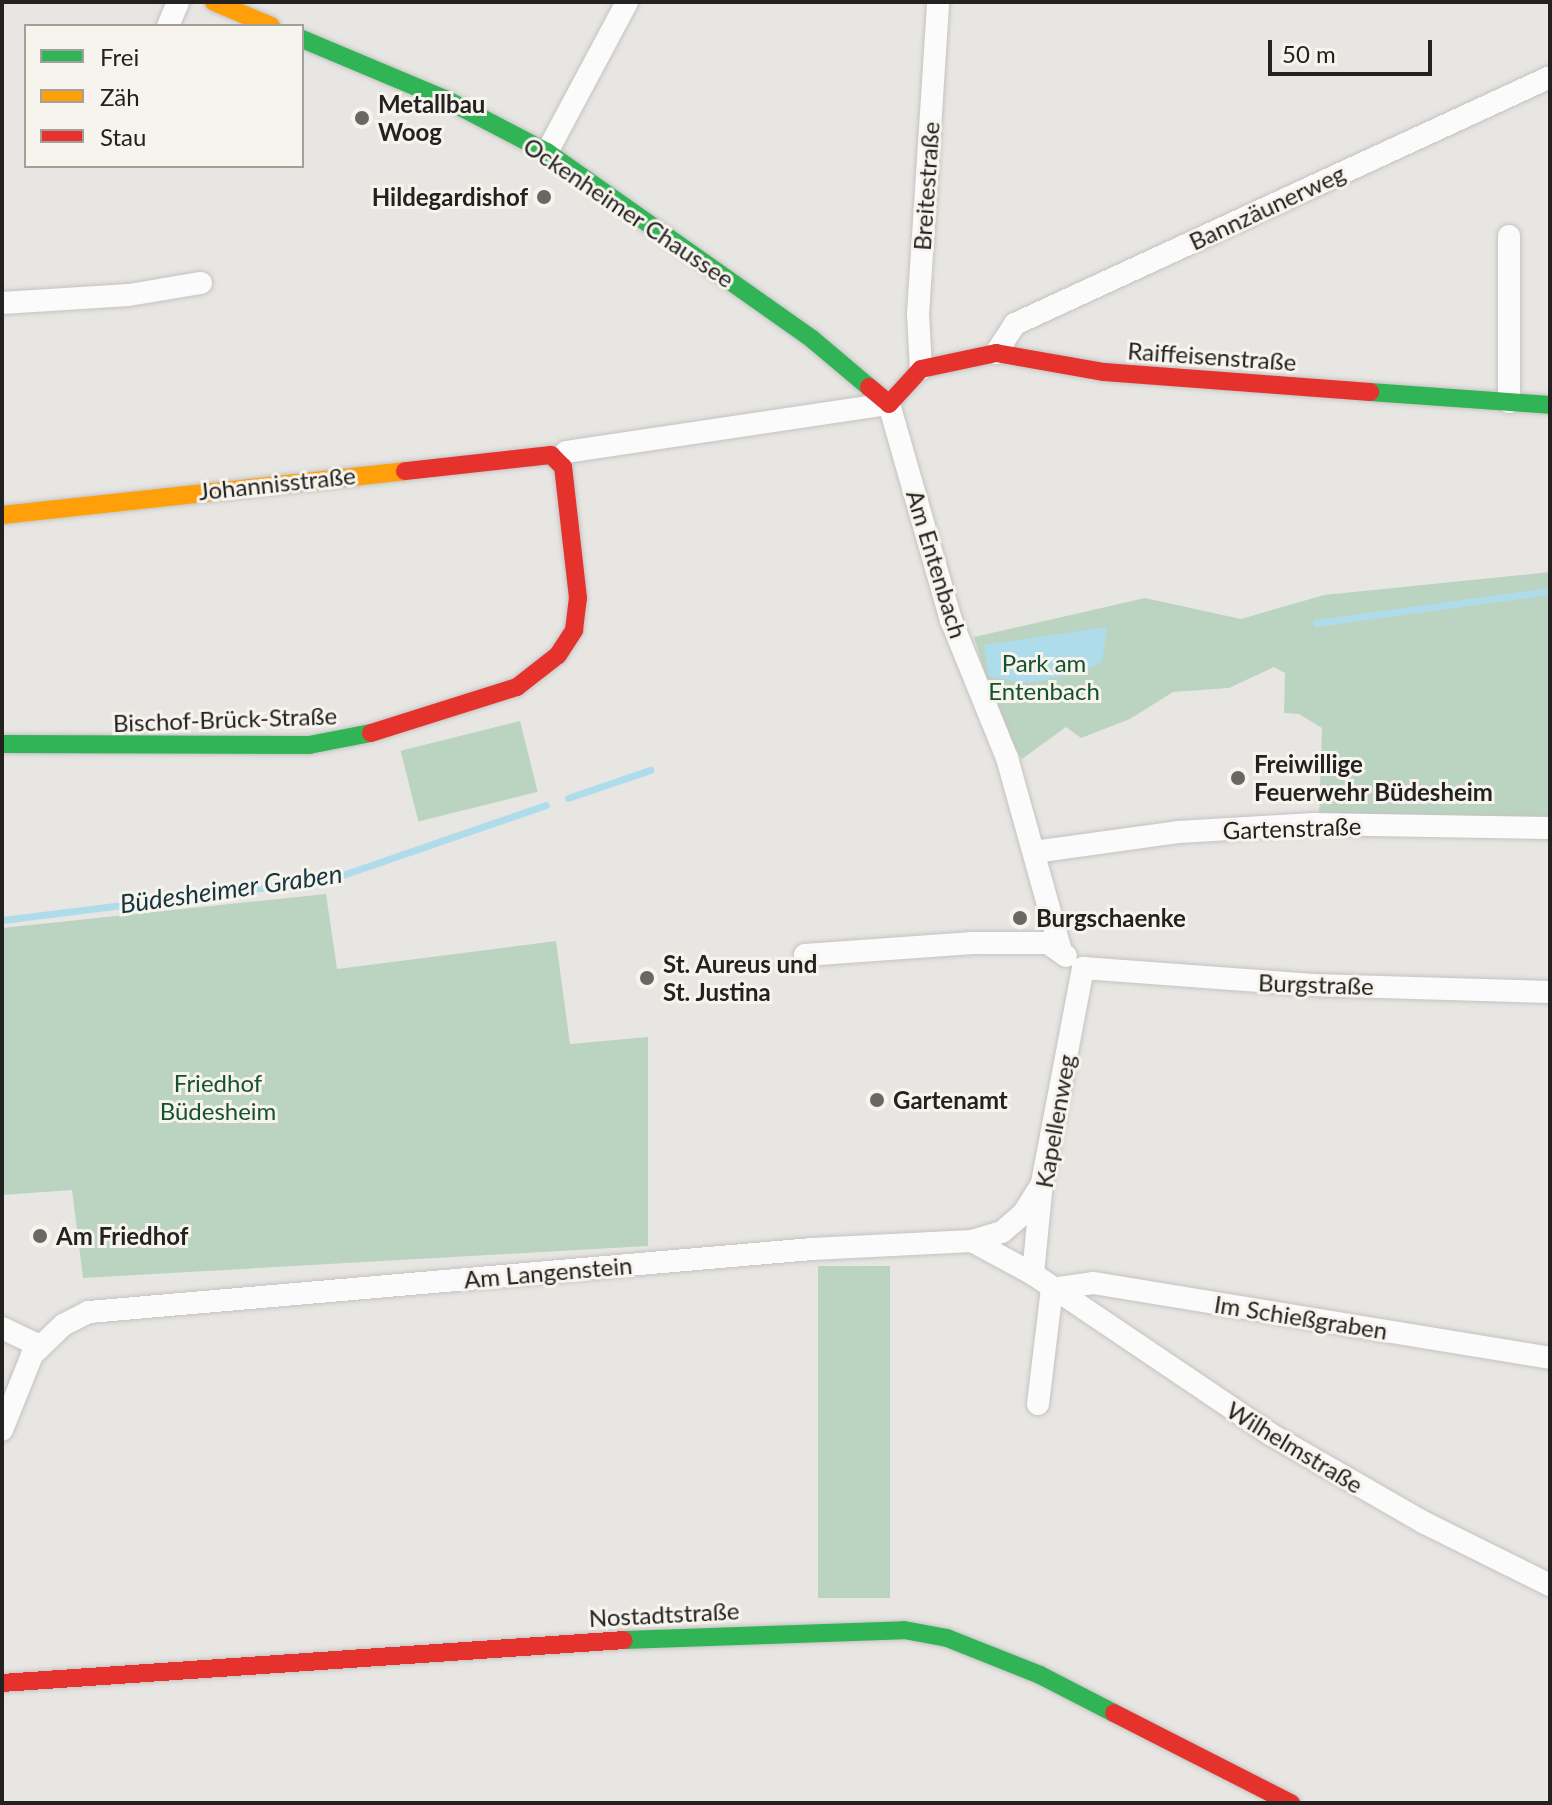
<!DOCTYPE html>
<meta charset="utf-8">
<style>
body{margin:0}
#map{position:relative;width:1552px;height:1805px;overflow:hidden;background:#e8e6e3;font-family:Lato,sans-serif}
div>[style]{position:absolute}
.green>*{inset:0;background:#bbd4c1;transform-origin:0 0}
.water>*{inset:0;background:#aedceb}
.stream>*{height:7px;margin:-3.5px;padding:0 3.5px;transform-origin:3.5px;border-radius:3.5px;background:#aedceb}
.roads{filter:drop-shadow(0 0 2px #c4c3c1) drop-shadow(0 0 2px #c4c3c1)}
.street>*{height:22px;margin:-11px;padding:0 11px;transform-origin:11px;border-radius:11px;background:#fcfbfb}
.fast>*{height:18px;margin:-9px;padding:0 9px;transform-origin:9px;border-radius:9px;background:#30b455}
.slow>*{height:18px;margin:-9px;padding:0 9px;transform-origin:9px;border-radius:9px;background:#ff9f0a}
.jam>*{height:18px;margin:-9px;padding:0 9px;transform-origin:9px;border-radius:9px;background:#e5322d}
.dots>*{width:22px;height:22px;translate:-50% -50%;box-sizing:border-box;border:4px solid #f7f4ee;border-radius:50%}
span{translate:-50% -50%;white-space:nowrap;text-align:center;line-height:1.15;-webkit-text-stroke:6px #f7f4ee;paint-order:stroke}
.poi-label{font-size:24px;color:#232220;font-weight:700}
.left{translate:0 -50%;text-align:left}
.right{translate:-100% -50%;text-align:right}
.street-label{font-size:24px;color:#232220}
.park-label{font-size:24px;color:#165230}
.water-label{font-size:26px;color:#153640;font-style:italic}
.frame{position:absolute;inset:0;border:4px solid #232220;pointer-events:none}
.legend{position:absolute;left:24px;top:24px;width:280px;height:144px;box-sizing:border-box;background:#f7f4ee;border:2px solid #a2a09c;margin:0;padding:10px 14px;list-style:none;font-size:24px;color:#232220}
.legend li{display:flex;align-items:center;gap:16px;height:40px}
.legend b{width:40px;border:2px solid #a2a09c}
.scale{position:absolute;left:1268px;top:40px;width:164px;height:36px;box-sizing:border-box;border:4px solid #232220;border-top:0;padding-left:10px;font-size:24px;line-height:28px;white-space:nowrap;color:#232220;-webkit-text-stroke:6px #f7f4ee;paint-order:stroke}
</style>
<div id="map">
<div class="green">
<i style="clip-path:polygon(1550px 572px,1550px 814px,1542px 825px,1319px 818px,1322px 728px,1299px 714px,1284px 713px,1285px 673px,1274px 667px,1229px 688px,1173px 692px,1130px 719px,1081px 738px,1066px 727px,1022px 759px,1002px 730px,974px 637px,1145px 598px,1241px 619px,1324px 595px)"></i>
<i style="left:520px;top:721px;width:73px;height:123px;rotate:76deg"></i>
<i style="clip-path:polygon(326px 894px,337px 969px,556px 941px,570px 1044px,648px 1037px,648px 1246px,83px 1278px,72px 1190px,2px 1195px,2px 928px)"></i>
<i style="left:818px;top:1266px;width:72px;height:332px"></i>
</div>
<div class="water">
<i style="clip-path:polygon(1107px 627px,1102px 662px,1079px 673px,1027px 683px,988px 676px,984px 645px)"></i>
</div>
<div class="stream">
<i style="left:1316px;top:623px;width:236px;rotate:-7.8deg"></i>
<i style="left:568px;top:798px;width:87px;rotate:-18.9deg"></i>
<i style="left:2px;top:920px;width:332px;rotate:-7.1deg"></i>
<i style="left:331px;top:879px;width:227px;rotate:-19deg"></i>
</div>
<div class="roads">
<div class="street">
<i style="left:168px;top:26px;width:26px;rotate:-67deg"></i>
<i style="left:547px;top:152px;width:170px;rotate:-61.9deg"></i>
<i style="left:1509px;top:236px;width:166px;rotate:90deg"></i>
<i style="left:2px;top:303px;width:127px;rotate:-3.6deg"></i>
<i style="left:129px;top:295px;width:73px;rotate:-9.5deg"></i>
<i style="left:996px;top:353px;width:35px;rotate:-57deg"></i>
<i style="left:1015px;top:324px;width:589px;rotate:-24.78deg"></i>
<i style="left:921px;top:369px;width:55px;rotate:-93.1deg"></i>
<i style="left:918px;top:314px;width:313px;rotate:-86.3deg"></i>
<i style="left:566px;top:452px;width:327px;rotate:-8.5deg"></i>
<i style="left:889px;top:404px;width:225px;rotate:74deg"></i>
<i style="left:951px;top:620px;width:149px;rotate:67.9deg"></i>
<i style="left:1007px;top:758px;width:201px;rotate:74.4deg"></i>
<i style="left:1034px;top:852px;width:145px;rotate:-7.9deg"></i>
<i style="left:1178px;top:832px;width:136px;rotate:-3.4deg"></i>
<i style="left:1314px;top:824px;width:236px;rotate:1deg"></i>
<i style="left:805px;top:955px;width:168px;rotate:-4.1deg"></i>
<i style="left:973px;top:943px;width:75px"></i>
<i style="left:1048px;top:943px;width:22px;rotate:36deg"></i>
<i style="left:1083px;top:968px;width:231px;rotate:4.2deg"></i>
<i style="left:1313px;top:985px;width:237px;rotate:1.7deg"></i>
<i style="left:972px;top:1241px;width:69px;rotate:28.4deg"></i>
<i style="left:1033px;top:1274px;width:286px;rotate:34deg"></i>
<i style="left:1270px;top:1434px;width:177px;rotate:29.9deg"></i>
<i style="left:1423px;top:1522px;width:142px;rotate:26.4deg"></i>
<i style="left:1033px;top:1274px;width:91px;rotate:-84.4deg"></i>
<i style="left:1042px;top:1183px;width:219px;rotate:-79.2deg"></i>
<i style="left:2px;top:1328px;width:42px;rotate:25.3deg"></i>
<i style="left:1038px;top:1404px;width:116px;rotate:-83.1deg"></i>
<i style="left:1052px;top:1289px;width:41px;rotate:-8.3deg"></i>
<i style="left:1093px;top:1283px;width:463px;rotate:9.3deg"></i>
<i style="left:2px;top:1430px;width:81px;rotate:-68.2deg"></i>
<i style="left:32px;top:1355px;width:43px;rotate:-44.1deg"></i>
<i style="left:63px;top:1325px;width:29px;rotate:-27deg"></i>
<i style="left:89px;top:1312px;width:726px;rotate:-4.98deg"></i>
<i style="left:812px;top:1249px;width:160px;rotate:-2.9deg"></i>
<i style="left:972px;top:1241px;width:31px;rotate:-17deg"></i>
<i style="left:1002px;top:1232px;width:28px;rotate:-41deg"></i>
<i style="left:1023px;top:1214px;width:36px;rotate:-58deg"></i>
</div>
<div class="fast">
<i style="left:302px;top:39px;width:155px;rotate:22.8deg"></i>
<i style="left:445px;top:99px;width:115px;rotate:27.5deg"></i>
<i style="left:547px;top:152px;width:324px;rotate:35.2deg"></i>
<i style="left:812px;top:339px;width:75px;rotate:40.1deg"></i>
<i style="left:1370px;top:392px;width:180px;rotate:4.1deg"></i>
<i style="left:2px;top:744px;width:307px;rotate:0.2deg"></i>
<i style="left:309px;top:745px;width:63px;rotate:-11deg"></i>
<i style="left:624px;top:1640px;width:280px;rotate:-2deg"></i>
<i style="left:904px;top:1630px;width:44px;rotate:10.5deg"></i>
<i style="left:947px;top:1638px;width:100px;rotate:21.7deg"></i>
<i style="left:1040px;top:1675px;width:83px;rotate:27.2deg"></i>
</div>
<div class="slow">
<i style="left:214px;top:2px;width:62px;rotate:22.8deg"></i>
<i style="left:2px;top:515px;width:405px;rotate:-6.2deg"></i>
</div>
<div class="jam">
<i style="left:869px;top:387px;width:26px;rotate:40deg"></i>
<i style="left:889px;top:404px;width:47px;rotate:-47.6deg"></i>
<i style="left:921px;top:369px;width:77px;rotate:-12deg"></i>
<i style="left:996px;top:353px;width:110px;rotate:10deg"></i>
<i style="left:1104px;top:372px;width:267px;rotate:4.3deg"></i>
<i style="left:371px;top:733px;width:153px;rotate:-17.5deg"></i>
<i style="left:517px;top:687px;width:52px;rotate:-38deg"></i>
<i style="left:558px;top:655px;width:30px;rotate:-57deg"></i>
<i style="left:574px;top:630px;width:32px;rotate:-83deg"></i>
<i style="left:578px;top:598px;width:132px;rotate:-96.5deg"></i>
<i style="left:563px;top:467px;width:17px;rotate:-135deg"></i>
<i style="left:551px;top:455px;width:147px;rotate:173.7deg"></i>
<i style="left:2px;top:1683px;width:623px;rotate:-3.95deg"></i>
<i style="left:1114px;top:1713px;width:199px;rotate:27deg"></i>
</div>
</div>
<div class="dots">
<i style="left:362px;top:118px;background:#686764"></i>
<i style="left:544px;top:197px;background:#686764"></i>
<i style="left:1238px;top:778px;background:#686764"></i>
<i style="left:1020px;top:918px;background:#686764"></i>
<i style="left:647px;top:978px;background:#686764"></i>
<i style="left:877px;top:1100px;background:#686764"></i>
<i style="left:40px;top:1236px;background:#686764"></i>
</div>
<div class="poi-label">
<span class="left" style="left:378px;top:118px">Metallbau<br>Woog</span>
<span class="right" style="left:528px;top:197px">Hildegardishof</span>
<span class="left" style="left:1254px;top:778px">Freiwillige<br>Feuerwehr Büdesheim</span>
<span class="left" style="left:1036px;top:918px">Burgschaenke</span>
<span class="left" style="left:663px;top:978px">St. Aureus und<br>St. Justina</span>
<span class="left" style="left:893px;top:1100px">Gartenamt</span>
<span class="left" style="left:56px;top:1236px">Am Friedhof</span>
</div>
<div class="street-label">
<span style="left:926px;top:186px;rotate:-86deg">Breitestraße</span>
<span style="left:1267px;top:207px;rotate:-25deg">Bannzäunerweg</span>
<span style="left:629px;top:212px;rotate:34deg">Ockenheimer Chaussee</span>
<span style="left:1212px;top:356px;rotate:4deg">Raiffeisenstraße</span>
<span style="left:277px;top:483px;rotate:-6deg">Johannisstraße</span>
<span style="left:937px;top:564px;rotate:73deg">Am Entenbach</span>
<span style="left:225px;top:719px;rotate:-2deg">Bischof-Brück-Straße</span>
<span style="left:1292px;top:828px;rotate:-2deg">Gartenstraße</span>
<span style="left:1316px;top:984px;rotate:2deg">Burgstraße</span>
<span style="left:1055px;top:1121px;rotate:-80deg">Kapellenweg</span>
<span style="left:548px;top:1272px;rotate:-5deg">Am Langenstein</span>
<span style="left:1301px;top:1317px;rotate:9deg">Im Schießgraben</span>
<span style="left:1295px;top:1447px;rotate:31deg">Wilhelmstraße</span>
<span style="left:664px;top:1614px;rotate:-3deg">Nostadtstraße</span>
</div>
<div class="park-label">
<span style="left:1044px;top:677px">Park am<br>Entenbach</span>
<span style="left:218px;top:1097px">Friedhof<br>Büdesheim</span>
</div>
<div class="water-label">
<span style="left:231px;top:889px;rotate:-8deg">Büdesheimer Graben</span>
</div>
<div class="frame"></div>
<ul class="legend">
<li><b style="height:10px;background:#30b455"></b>Frei</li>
<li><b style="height:10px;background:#ff9f0a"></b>Zäh</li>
<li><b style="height:10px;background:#e5322d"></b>Stau</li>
</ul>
<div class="scale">50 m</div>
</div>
